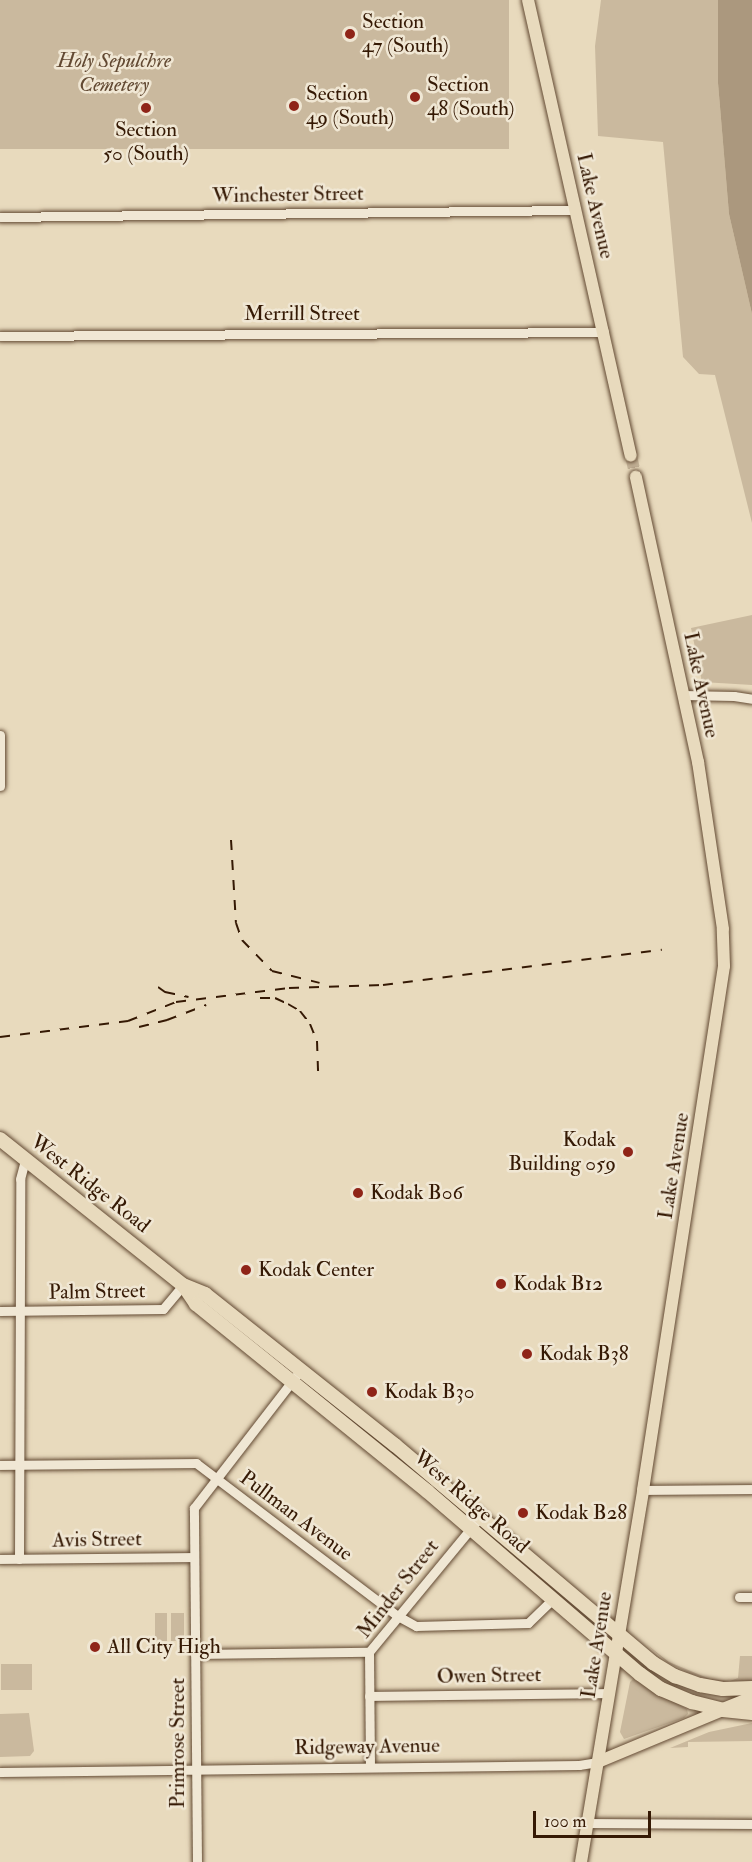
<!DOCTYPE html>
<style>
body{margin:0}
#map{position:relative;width:752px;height:1862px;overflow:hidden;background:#e8dabd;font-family:"IM FELL Double Pica",serif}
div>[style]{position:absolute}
.green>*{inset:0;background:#cab99e;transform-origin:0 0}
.water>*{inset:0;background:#ab987e}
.major-tunnel>*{height:12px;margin-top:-6px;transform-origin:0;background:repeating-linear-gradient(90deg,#c4b398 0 12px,transparent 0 18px)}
.roads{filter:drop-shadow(0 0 2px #624932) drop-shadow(0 0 2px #624932)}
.minor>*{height:9px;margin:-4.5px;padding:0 4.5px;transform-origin:4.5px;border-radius:4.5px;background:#f0e7d4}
.major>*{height:12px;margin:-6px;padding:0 6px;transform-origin:6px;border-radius:6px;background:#e8dabd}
.highway>*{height:14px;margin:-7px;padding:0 7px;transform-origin:7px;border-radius:7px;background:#e8dabd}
.rail>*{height:2px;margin-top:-1px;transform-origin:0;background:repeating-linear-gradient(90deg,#351904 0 10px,transparent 0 20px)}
.dots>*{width:16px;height:16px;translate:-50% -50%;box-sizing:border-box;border:3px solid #f0e7d4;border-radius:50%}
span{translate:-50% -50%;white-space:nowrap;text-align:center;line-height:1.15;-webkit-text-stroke:5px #f0e7d4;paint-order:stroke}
.poi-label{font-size:21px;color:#351904}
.left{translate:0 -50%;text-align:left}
.right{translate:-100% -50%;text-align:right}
.park-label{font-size:21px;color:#624932;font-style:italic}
.street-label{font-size:21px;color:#351904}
.scale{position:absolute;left:533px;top:1811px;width:118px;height:27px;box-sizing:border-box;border:3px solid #351904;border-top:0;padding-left:8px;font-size:18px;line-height:21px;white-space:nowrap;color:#351904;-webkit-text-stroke:4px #f0e7d4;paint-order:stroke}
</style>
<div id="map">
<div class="green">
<i style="left:0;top:0;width:509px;height:149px"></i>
<i style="clip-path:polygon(601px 0,718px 0,718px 83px,729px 214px,752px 314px,752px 523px,715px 375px,699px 374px,683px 357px,663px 142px,598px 136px,595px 46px)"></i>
<i style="clip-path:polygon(752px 615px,752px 685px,702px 682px,691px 628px)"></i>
<i style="left:155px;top:1613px;width:12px;height:28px"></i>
<i style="left:171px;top:1613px;width:13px;height:28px"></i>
<i style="clip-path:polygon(646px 1644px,669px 1662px,710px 1679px,730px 1681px,738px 1678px,740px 1656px,752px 1656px,752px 1684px,738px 1685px,710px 1680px,689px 1673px,668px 1663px)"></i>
<i style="left:1px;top:1664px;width:31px;height:26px"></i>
<i style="clip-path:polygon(633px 1679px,687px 1709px,688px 1714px,684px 1718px,624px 1739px,620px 1732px,630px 1682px)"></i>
<i style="clip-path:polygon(29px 1713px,34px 1751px,30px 1756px,0 1757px,0 1714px)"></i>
<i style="clip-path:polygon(752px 1723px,752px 1741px,688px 1742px,688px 1747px,670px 1748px,709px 1732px)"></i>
</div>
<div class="water">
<i style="clip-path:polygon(718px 0,752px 0,752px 314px,729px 214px,718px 83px)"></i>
</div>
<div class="major-tunnel">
<i style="left:631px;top:456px;width:22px;rotate:77deg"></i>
</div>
<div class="roads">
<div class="minor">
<i style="left:0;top:217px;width:576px;rotate:-0.7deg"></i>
<i style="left:0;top:336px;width:604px;rotate:-0.38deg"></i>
<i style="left:683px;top:695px;width:51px;rotate:1.1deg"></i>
<i style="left:734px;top:696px;width:18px;rotate:9deg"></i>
<i style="left:0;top:735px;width:51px;rotate:90deg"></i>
<i style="left:0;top:1311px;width:163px;rotate:-0.7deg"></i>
<i style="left:163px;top:1309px;width:31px;rotate:-50deg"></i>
<i style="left:0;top:1465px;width:196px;rotate:-0.6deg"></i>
<i style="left:196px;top:1463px;width:251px;rotate:37.2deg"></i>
<i style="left:396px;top:1615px;width:23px;rotate:29deg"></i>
<i style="left:416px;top:1626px;width:112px;rotate:-1.5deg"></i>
<i style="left:528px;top:1623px;width:33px;rotate:-44deg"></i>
<i style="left:643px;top:1490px;width:109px;rotate:-0.5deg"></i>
<i style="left:0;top:1559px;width:194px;rotate:-0.6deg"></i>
<i style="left:19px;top:1559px;width:380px;rotate:-89.8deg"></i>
<i style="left:20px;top:1179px;width:20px;rotate:-75deg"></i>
<i style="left:739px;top:1597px;width:13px"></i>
<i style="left:195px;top:1654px;width:174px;rotate:-0.7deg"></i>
<i style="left:369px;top:1696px;width:240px;rotate:-0.7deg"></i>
<i style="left:370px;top:1767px;width:115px;rotate:-90.5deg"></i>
<i style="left:369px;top:1652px;width:176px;rotate:-50.5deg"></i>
<i style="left:0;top:1772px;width:579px;rotate:-0.69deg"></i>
<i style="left:579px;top:1765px;width:19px;rotate:-9deg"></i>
<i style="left:588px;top:1823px;width:164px;rotate:0.3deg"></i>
<i style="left:197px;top:1862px;width:354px;rotate:-90.5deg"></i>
<i style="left:194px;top:1508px;width:173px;rotate:-52.3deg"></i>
</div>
<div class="major">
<i style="left:528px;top:0;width:467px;rotate:77.3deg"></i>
<i style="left:598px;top:1762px;width:135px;rotate:-22.6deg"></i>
<i style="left:581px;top:1862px;width:377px;rotate:-80.5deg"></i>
<i style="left:643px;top:1490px;width:530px;rotate:-81.21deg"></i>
<i style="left:724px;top:966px;width:37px;rotate:-92deg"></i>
<i style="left:723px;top:929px;width:169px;rotate:-98.5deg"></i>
<i style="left:698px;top:762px;width:292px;rotate:-102.3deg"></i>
</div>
<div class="highway">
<i style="left:0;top:1139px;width:234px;rotate:38.6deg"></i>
<i style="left:183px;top:1285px;width:24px;rotate:22deg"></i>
<i style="left:205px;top:1294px;width:243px;rotate:38.5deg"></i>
<i style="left:395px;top:1445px;width:338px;rotate:40.2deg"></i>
<i style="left:653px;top:1663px;width:26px;rotate:31deg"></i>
<i style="left:675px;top:1676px;width:27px;rotate:20deg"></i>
<i style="left:700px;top:1685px;width:23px;rotate:10deg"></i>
<i style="left:723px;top:1689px;width:29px;rotate:-2deg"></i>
<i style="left:184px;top:1286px;width:22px;rotate:56deg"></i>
<i style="left:196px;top:1304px;width:297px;rotate:39deg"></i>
<i style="left:427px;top:1491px;width:281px;rotate:40.7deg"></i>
<i style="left:640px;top:1674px;width:26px;rotate:36deg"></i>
<i style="left:661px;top:1689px;width:34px;rotate:23deg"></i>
<i style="left:692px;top:1702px;width:32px;rotate:14deg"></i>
<i style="left:723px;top:1710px;width:29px;rotate:6deg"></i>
<i style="left:723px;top:1710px;width:31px;rotate:-22deg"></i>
</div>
</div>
<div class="rail">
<i style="left:231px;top:840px;width:83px;rotate:86.6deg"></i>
<i style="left:236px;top:923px;width:18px;rotate:71deg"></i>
<i style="left:242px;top:940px;width:43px;rotate:45.9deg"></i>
<i style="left:272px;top:971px;width:49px;rotate:14deg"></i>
<i style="left:158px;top:987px;width:9px;rotate:36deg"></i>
<i style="left:165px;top:992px;width:24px;rotate:12deg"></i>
<i style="left:260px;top:998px;width:15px"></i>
<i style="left:275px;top:998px;width:14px;rotate:25deg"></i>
<i style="left:288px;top:1004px;width:14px;rotate:30deg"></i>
<i style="left:300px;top:1011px;width:16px;rotate:52deg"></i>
<i style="left:310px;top:1024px;width:18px;rotate:68deg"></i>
<i style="left:317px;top:1041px;width:38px;rotate:88deg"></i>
<i style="left:139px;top:1027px;width:29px;rotate:-14deg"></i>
<i style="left:167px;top:1020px;width:42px;rotate:-21deg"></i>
<i style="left:0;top:1037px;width:129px;rotate:-7.1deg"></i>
<i style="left:128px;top:1021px;width:52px;rotate:-21.6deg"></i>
<i style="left:176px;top:1002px;width:114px;rotate:-7.1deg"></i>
<i style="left:289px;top:988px;width:94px;rotate:-1.8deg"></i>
<i style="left:383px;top:985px;width:281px;rotate:-7.2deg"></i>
</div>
<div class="dots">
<i style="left:350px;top:34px;background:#8f2418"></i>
<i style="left:415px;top:97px;background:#8f2418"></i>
<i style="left:294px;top:106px;background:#8f2418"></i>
<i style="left:146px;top:108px;background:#8f2418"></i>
<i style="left:628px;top:1152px;background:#8f2418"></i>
<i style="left:358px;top:1193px;background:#8f2418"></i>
<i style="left:246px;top:1270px;background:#8f2418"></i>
<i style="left:501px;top:1284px;background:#8f2418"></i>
<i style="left:527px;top:1354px;background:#8f2418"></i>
<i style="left:372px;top:1392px;background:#8f2418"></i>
<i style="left:523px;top:1513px;background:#8f2418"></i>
<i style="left:95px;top:1647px;background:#8f2418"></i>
</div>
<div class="poi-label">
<span class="left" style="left:362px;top:34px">Section<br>47 (South)</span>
<span class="left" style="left:427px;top:97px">Section<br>48 (South)</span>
<span class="left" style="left:306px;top:106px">Section<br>49 (South)</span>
<span style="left:146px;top:142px">Section<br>50 (South)</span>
<span class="right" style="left:616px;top:1152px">Kodak<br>Building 059</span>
<span class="left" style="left:370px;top:1193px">Kodak B06</span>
<span class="left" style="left:258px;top:1270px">Kodak Center</span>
<span class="left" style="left:513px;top:1284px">Kodak B12</span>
<span class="left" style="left:539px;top:1354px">Kodak B38</span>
<span class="left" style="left:384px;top:1392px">Kodak B30</span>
<span class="left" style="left:535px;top:1513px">Kodak B28</span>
<span class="left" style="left:107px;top:1647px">All City High</span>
</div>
<div class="park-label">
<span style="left:114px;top:73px">Holy Sepulchre<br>Cemetery</span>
</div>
<div class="street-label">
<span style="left:288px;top:195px;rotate:-1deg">Winchester Street</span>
<span style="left:595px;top:206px;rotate:77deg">Lake Avenue</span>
<span style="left:302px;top:314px">Merrill Street</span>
<span style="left:701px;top:685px;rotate:78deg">Lake Avenue</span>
<span style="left:674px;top:1166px;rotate:-81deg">Lake Avenue</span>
<span style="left:90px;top:1184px;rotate:38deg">West Ridge Road</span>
<span style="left:97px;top:1292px;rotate:-1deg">Palm Street</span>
<span style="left:471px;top:1502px;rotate:41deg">West Ridge Road</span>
<span style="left:296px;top:1516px;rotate:37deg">Pullman Avenue</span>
<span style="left:97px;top:1540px;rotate:-1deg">Avis Street</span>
<span style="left:398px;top:1589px;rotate:-52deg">Minder Street</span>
<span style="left:597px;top:1645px;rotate:-81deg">Lake Avenue</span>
<span style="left:489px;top:1676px;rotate:-1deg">Owen Street</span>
<span style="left:178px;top:1743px;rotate:-90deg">Primrose Street</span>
<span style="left:367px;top:1747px;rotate:-1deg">Ridgeway Avenue</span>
</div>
<div class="scale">100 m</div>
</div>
